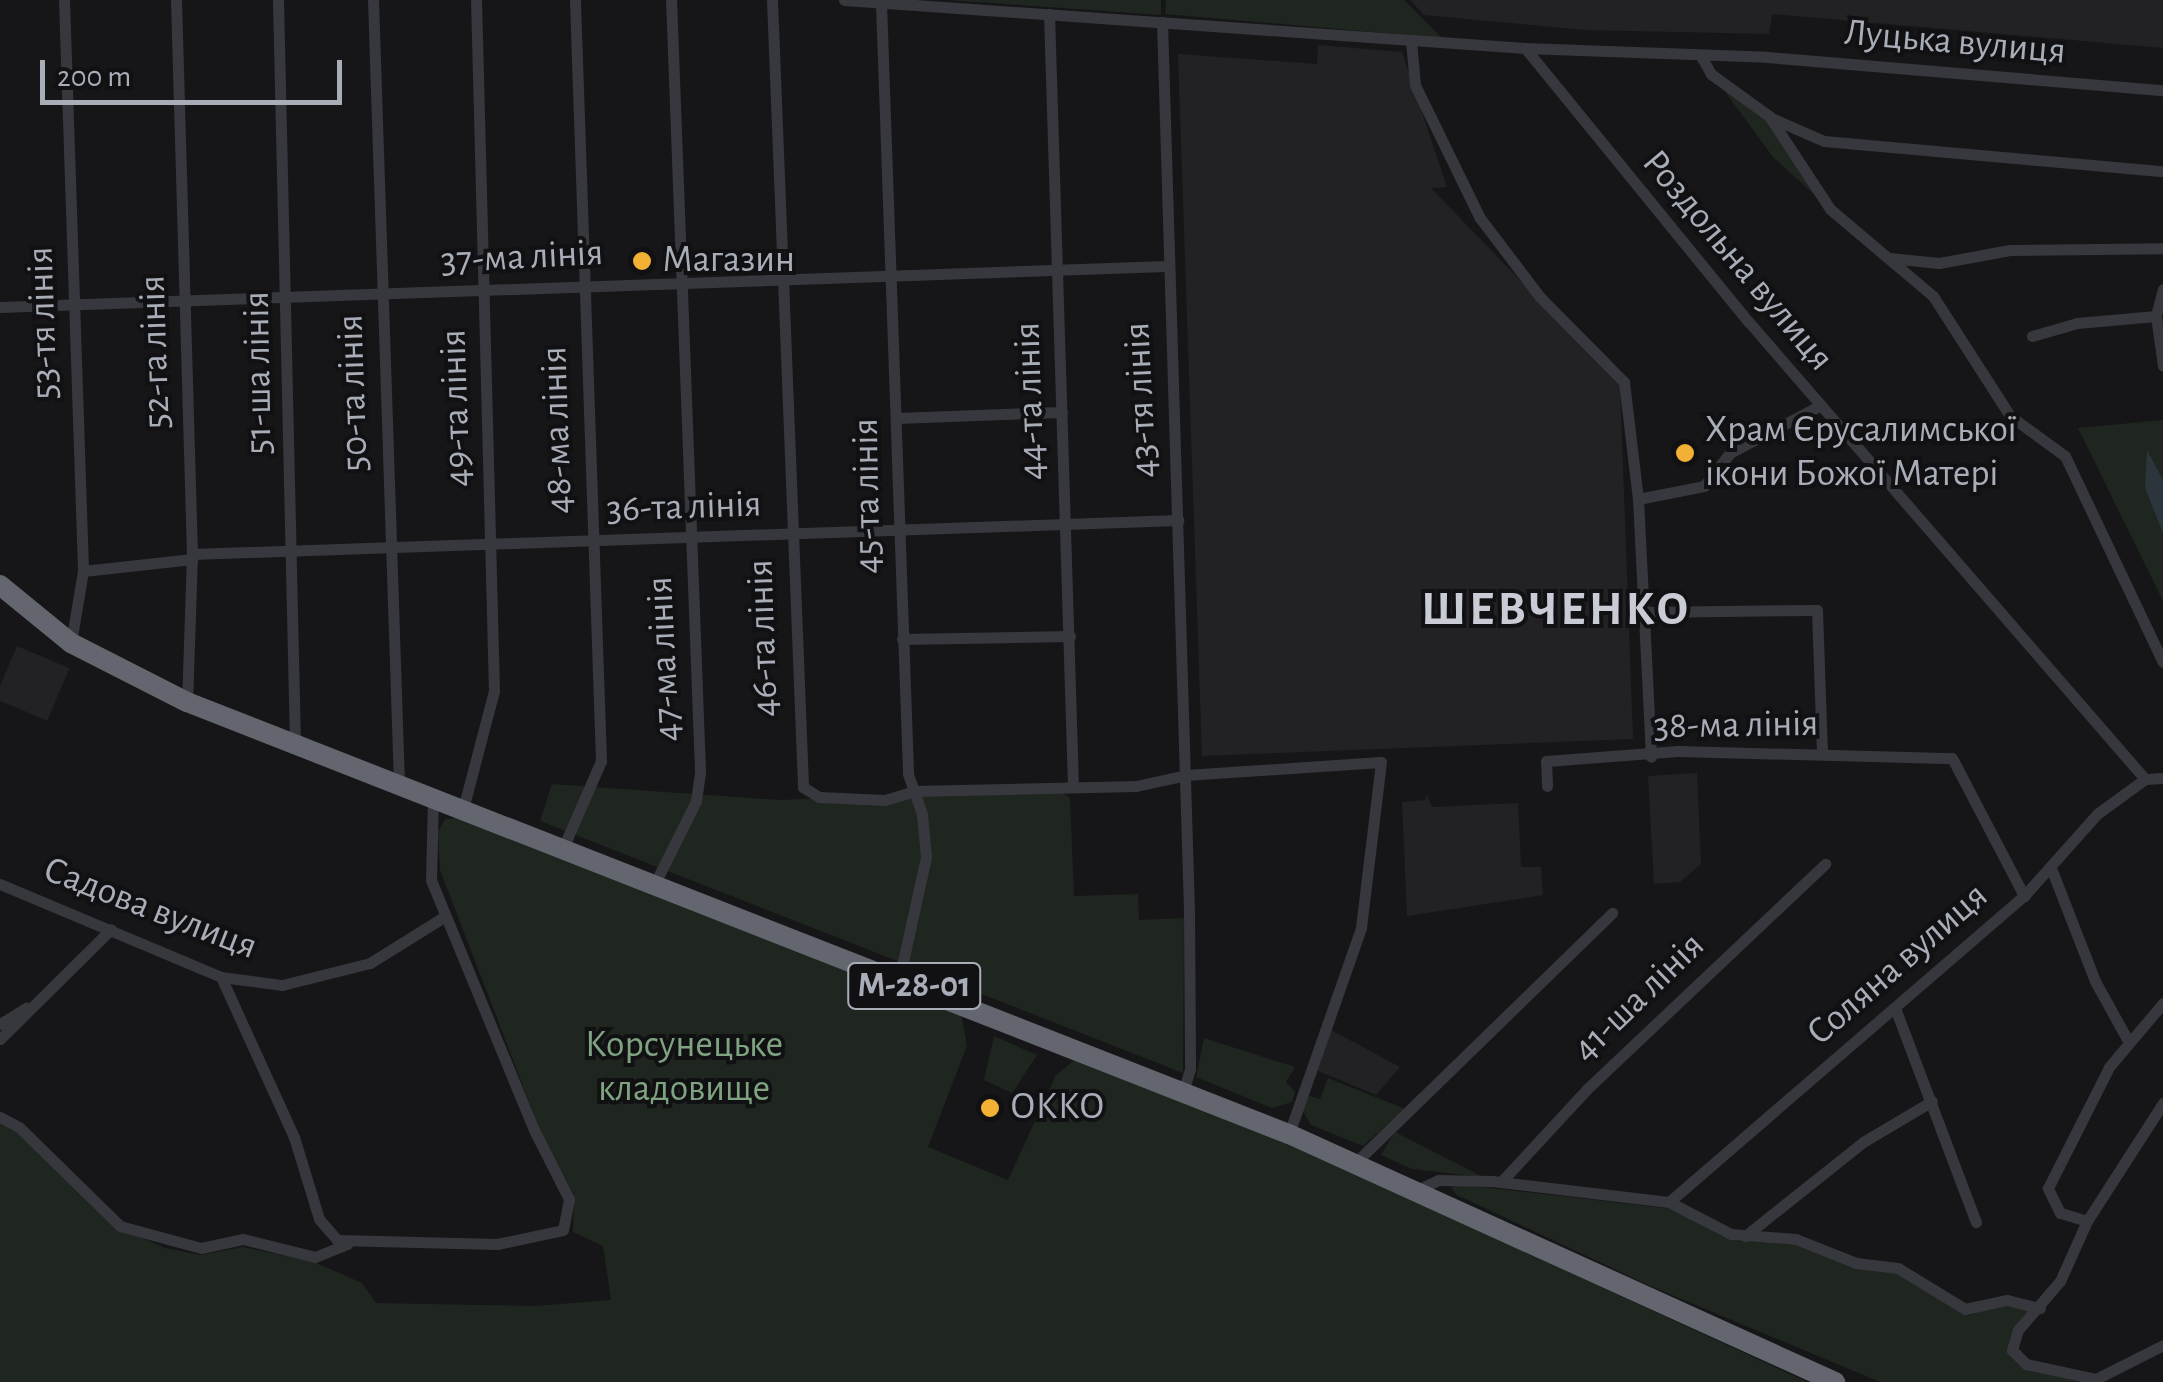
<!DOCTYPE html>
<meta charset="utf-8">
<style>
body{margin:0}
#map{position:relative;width:2163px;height:1382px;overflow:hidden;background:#161618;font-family:"Alegreya Sans",sans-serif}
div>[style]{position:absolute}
.built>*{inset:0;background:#222225;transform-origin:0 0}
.green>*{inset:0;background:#1e261f}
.water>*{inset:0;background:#2c353c}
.street>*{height:11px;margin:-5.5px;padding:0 5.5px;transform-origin:5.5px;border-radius:5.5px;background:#37383d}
.highway>*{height:20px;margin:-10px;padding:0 10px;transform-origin:10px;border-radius:10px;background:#63666e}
.dots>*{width:28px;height:28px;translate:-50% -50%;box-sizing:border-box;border:5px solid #111113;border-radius:50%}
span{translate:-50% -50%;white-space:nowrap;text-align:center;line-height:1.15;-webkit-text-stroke:8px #111113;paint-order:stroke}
.shield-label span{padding:2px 8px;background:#111113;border:2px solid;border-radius:8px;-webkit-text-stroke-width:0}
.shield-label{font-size:35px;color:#a8adb8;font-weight:700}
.street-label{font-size:38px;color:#a8adb8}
.poi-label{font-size:38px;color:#a8adb8}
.left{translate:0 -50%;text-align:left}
.park-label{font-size:38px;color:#7fa381}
.district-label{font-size:48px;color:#c9ccd4;font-weight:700;letter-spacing:2.5px}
.scale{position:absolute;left:40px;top:60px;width:302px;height:45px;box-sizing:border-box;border:5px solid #a8adb8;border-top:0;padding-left:12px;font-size:30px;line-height:35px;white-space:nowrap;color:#a8adb8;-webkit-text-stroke:8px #111113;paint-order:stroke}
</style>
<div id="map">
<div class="built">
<i style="clip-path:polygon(1410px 0,2163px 0,2163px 48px,1772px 14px,1769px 34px,1585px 30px,1424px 15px)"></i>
<i style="clip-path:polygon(1318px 45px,1402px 52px,1447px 187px,1431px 188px,1620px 384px,1633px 739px,1202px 756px,1178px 54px,1317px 64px)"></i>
<i style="left:17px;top:646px;width:57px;height:57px;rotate:23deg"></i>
<i style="clip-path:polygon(1697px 773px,1701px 864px,1680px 882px,1654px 884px,1648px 776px)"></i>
<i style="clip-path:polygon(1426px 793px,1432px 807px,1518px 803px,1521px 867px,1541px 867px,1543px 895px,1407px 916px,1402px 802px,1426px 800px)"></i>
<i style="clip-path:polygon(1331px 1030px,1400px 1067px,1376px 1095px,1316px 1070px)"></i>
</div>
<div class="green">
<i style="clip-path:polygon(948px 0,1161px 0,1161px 15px)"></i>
<i style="clip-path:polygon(1166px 0,1404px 0,1442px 38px,1165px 14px)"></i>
<i style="clip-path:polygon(1717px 81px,1765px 118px,1820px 200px,1773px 157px)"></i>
<i style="clip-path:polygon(2163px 420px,2163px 601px,2078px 428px)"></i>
<i style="clip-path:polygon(552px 784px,780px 800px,1056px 788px,1070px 798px,1074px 896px,1138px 894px,1139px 920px,1184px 918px,1183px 1073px,540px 821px)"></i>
<i style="clip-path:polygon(465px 817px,961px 1014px,967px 1046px,928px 1147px,1008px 1180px,1056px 1075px,1076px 1059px,1291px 1144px,1807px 1382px,0 1382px,0 1121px,20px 1131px,119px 1228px,165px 1248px,200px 1255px,243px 1247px,314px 1262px,362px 1283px,376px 1303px,534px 1306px,611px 1300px,603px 1246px,573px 1232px,574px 1195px,543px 1138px,440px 870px,438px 832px,445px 819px)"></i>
<i style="clip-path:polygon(994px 1036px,1037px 1055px,1012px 1093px,984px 1080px)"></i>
<i style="clip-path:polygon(1204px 1038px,1295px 1067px,1286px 1082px,1295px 1092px,1292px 1102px,1272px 1108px,1196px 1077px)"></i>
<i style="clip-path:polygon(1328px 1078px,1405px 1109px,1363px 1146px,1311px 1125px,1302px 1110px,1307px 1095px,1320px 1099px)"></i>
<i style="clip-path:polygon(1395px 1132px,1483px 1177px,1412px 1169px,1381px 1155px)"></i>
<i style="clip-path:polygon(1458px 1184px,1673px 1209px,1736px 1241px,1798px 1245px,1898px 1272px,1967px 1316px,2005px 1303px,2033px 1310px,2013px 1329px,2010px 1355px,2019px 1365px,2079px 1382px,1880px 1382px,1648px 1285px,1457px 1195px,1451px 1188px)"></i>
</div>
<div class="water">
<i style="clip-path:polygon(2147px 450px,2163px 480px,2163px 533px,2145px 488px)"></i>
</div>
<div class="street">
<i style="left:64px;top:0;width:571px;rotate:88.09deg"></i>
<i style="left:83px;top:571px;width:73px;rotate:99.5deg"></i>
<i style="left:176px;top:0;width:554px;rotate:88.35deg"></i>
<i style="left:192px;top:554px;width:148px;rotate:91.9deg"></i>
<i style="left:278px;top:0;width:744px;rotate:88.69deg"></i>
<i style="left:373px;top:0;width:784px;rotate:88.1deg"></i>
<i style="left:772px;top:0;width:788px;rotate:87.74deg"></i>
<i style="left:803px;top:787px;width:19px;rotate:32deg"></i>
<i style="left:819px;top:797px;width:66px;rotate:2.6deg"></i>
<i style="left:885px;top:800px;width:30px;rotate:-17deg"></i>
<i style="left:914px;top:791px;width:222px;rotate:-1.3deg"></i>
<i style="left:1136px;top:786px;width:51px;rotate:-12.4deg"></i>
<i style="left:1186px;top:775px;width:195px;rotate:-3.8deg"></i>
<i style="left:1381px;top:762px;width:167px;rotate:96.9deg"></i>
<i style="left:1361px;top:928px;width:218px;rotate:109.3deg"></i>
<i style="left:844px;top:0;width:683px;rotate:4.03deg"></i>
<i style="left:1525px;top:48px;width:242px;rotate:2.1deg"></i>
<i style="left:1767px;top:57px;width:397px;rotate:4.8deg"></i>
<i style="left:881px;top:3px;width:771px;rotate:87.99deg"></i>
<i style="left:908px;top:774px;width:42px;rotate:70.7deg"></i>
<i style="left:922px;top:814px;width:43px;rotate:84.7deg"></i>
<i style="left:926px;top:857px;width:126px;rotate:102.4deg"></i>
<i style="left:1049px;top:14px;width:772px;rotate:88.22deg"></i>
<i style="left:1162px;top:22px;width:891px;rotate:88.26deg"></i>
<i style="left:1189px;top:913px;width:156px;rotate:89.6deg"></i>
<i style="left:1190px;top:1069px;width:24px;rotate:107deg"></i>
<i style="left:1411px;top:41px;width:44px;rotate:84.8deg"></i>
<i style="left:1415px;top:85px;width:148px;rotate:64deg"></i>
<i style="left:1480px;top:218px;width:99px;rotate:52.8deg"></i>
<i style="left:1540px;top:297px;width:120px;rotate:45.3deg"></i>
<i style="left:1624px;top:382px;width:118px;rotate:83.2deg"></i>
<i style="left:1638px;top:499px;width:258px;rotate:87.1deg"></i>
<i style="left:1525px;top:48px;width:353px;rotate:50.8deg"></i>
<i style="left:1748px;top:321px;width:606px;rotate:49.08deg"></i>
<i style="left:1701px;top:56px;width:21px;rotate:61deg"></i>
<i style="left:1711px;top:74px;width:72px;rotate:35.9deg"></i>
<i style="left:1769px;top:116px;width:111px;rotate:56.7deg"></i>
<i style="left:1830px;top:209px;width:135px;rotate:40.2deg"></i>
<i style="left:1933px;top:296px;width:143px;rotate:57.3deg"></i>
<i style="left:2010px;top:416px;width:68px;rotate:36deg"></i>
<i style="left:2065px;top:456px;width:228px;rotate:64.6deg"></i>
<i style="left:1769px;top:117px;width:60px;rotate:23.6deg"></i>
<i style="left:1824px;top:141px;width:340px;rotate:5.1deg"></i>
<i style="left:1889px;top:258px;width:50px;rotate:5.7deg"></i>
<i style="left:1939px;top:263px;width:72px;rotate:-10.4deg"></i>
<i style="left:2010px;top:250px;width:153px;rotate:-0.7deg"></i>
<i style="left:2163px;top:289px;width:28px;rotate:105deg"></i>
<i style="left:2156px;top:316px;width:50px;rotate:82deg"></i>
<i style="left:0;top:307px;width:1167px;rotate:-2.01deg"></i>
<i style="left:2032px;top:336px;width:47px;rotate:-16.1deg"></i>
<i style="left:2077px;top:323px;width:79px;rotate:-5.1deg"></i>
<i style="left:896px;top:418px;width:166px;rotate:-2.1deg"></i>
<i style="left:1638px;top:499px;width:67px;rotate:-11.1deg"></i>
<i style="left:1704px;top:486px;width:42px;rotate:-51.8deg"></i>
<i style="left:1730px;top:453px;width:103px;rotate:-27.8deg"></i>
<i style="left:192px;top:554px;width:987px;rotate:-1.97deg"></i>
<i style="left:83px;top:571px;width:110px;rotate:-6.3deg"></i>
<i style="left:1644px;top:612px;width:173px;rotate:-0.7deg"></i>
<i style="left:1817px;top:610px;width:144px;rotate:88deg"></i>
<i style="left:902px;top:639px;width:168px;rotate:-1deg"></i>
<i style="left:1547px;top:786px;width:25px;rotate:-92deg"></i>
<i style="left:1546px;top:761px;width:132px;rotate:-4.3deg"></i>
<i style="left:1678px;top:751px;width:274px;rotate:1.5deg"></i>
<i style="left:1952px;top:758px;width:156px;rotate:62.4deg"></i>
<i style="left:463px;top:809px;width:122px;rotate:-75.3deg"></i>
<i style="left:494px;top:691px;width:691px;rotate:-91.49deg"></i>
<i style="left:563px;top:848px;width:95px;rotate:-66.4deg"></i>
<i style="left:601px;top:761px;width:761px;rotate:-91.96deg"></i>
<i style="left:2051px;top:868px;width:121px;rotate:68.7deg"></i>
<i style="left:2095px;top:981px;width:66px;rotate:61.1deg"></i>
<i style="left:0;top:884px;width:240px;rotate:22.8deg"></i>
<i style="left:221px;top:977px;width:62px;rotate:7.5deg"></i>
<i style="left:282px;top:985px;width:91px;rotate:-14deg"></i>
<i style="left:370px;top:963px;width:87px;rotate:-31.9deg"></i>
<i style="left:654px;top:885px;width:94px;rotate:-63.4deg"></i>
<i style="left:696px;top:801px;width:30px;rotate:-82deg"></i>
<i style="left:700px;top:771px;width:772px;rotate:-92.15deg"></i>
<i style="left:221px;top:977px;width:176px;rotate:65.5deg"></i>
<i style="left:294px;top:1137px;width:86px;rotate:73deg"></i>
<i style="left:319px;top:1219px;width:28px;rotate:49deg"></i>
<i style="left:337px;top:1240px;width:160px;rotate:1.4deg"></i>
<i style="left:497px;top:1244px;width:67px;rotate:-12deg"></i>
<i style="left:563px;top:1230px;width:32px;rotate:-79deg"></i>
<i style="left:569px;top:1199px;width:77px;rotate:-116.9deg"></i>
<i style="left:534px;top:1130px;width:270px;rotate:-112.4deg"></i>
<i style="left:431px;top:880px;width:83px;rotate:-88.6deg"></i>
<i style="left:1895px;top:1008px;width:229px;rotate:69.3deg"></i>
<i style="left:0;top:1024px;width:31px;rotate:-32deg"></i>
<i style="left:0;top:1039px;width:156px;rotate:-44.7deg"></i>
<i style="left:2163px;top:1103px;width:140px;rotate:122.8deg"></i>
<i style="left:2087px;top:1221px;width:66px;rotate:114.2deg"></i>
<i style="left:2060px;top:1281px;width:65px;rotate:130.6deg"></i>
<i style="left:2018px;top:1330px;width:21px;rotate:107deg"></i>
<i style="left:2012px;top:1350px;width:20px;rotate:45deg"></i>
<i style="left:2026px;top:1364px;width:72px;rotate:12.1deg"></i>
<i style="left:2096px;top:1379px;width:75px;rotate:-26.9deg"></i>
<i style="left:0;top:1117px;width:21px;rotate:28deg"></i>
<i style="left:19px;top:1127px;width:141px;rotate:44.4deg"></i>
<i style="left:120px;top:1226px;width:84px;rotate:15.2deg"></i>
<i style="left:201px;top:1248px;width:43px;rotate:-12.1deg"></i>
<i style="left:243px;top:1239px;width:74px;rotate:14deg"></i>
<i style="left:315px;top:1257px;width:35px;rotate:-22deg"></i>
<i style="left:1355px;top:1163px;width:359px;rotate:-44.2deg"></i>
<i style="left:1501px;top:1182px;width:127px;rotate:-47.2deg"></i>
<i style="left:1587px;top:1089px;width:328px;rotate:-43.4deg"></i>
<i style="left:1417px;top:1190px;width:23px;rotate:-25deg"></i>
<i style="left:1438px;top:1180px;width:54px;rotate:1.1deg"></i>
<i style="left:1492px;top:1181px;width:178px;rotate:6.8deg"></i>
<i style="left:1669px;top:1202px;width:70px;rotate:27.3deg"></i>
<i style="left:1731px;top:1234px;width:65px;rotate:4.4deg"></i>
<i style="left:1796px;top:1239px;width:65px;rotate:21.8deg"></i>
<i style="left:1856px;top:1263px;width:42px;rotate:6.8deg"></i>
<i style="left:1898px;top:1268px;width:79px;rotate:31.5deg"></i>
<i style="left:1965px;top:1309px;width:43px;rotate:-12.1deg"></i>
<i style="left:2007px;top:1300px;width:34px;rotate:14deg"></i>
<i style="left:1669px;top:1202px;width:469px;rotate:-40.8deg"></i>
<i style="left:2024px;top:896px;width:110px;rotate:-48.3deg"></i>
<i style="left:2097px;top:814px;width:59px;rotate:-36.1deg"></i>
<i style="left:2145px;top:779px;width:18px;rotate:-3deg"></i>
<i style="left:2087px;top:1221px;width:28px;rotate:-163deg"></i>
<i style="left:2060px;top:1213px;width:28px;rotate:-116deg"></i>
<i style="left:2048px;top:1188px;width:136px;rotate:-63.2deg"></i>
<i style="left:2109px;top:1067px;width:84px;rotate:-49.8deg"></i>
<i style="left:1745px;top:1236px;width:151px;rotate:-38.5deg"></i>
<i style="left:1863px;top:1142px;width:80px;rotate:-30.7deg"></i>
</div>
<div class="highway">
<i style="left:0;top:585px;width:92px;rotate:39.2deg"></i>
<i style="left:71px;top:643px;width:130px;rotate:27deg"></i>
<i style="left:187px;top:702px;width:1184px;rotate:21.41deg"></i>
<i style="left:1289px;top:1134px;width:600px;rotate:24.43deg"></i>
</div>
<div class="dots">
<i style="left:642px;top:261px;background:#f2b134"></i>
<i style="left:1685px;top:453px;background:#f2b134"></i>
<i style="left:990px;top:1108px;background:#f2b134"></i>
</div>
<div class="shield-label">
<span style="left:914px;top:986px">М-28-01</span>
</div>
<div class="street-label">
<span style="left:1955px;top:43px;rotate:5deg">Луцька вулиця</span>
<span style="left:522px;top:258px;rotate:-3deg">37-ма лінія</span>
<span style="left:1737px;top:261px;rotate:50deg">Роздольна вулиця</span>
<span style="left:44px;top:323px;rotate:-92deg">53-тя лінія</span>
<span style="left:156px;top:352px;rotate:-92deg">52-га лінія</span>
<span style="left:259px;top:373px;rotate:-91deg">51-ша лінія</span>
<span style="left:354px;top:393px;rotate:-92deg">50-та лінія</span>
<span style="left:1142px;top:400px;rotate:-93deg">43-тя лінія</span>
<span style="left:1031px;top:401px;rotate:-92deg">44-та лінія</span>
<span style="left:457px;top:408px;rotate:-92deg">49-та лінія</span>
<span style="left:558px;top:430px;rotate:-92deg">48-ма лінія</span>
<span style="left:868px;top:496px;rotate:-91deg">45-та лінія</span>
<span style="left:684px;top:508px;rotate:-2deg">36-та лінія</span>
<span style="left:764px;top:638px;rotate:-92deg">46-та лінія</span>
<span style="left:665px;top:659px;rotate:-93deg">47-ма лінія</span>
<span style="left:1736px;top:726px;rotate:-1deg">38-ма лінія</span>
<span style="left:150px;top:909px;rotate:21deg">Садова вулиця</span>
<span style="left:1898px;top:965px;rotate:-41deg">Соляна вулиця</span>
<span style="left:1639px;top:998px;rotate:-44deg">41-ша лінія</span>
</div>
<div class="poi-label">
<span class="left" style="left:662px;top:261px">Магазин</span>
<span class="left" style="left:1705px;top:453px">Храм Єрусалимської<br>ікони Божої Матері</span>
<span class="left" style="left:1010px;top:1108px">ОККО</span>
</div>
<div class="park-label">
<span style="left:684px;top:1068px">Корсунецьке<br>кладовище</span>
</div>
<div class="district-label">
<span style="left:1556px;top:611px">ШЕВЧЕНКО</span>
</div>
<div class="scale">200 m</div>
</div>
